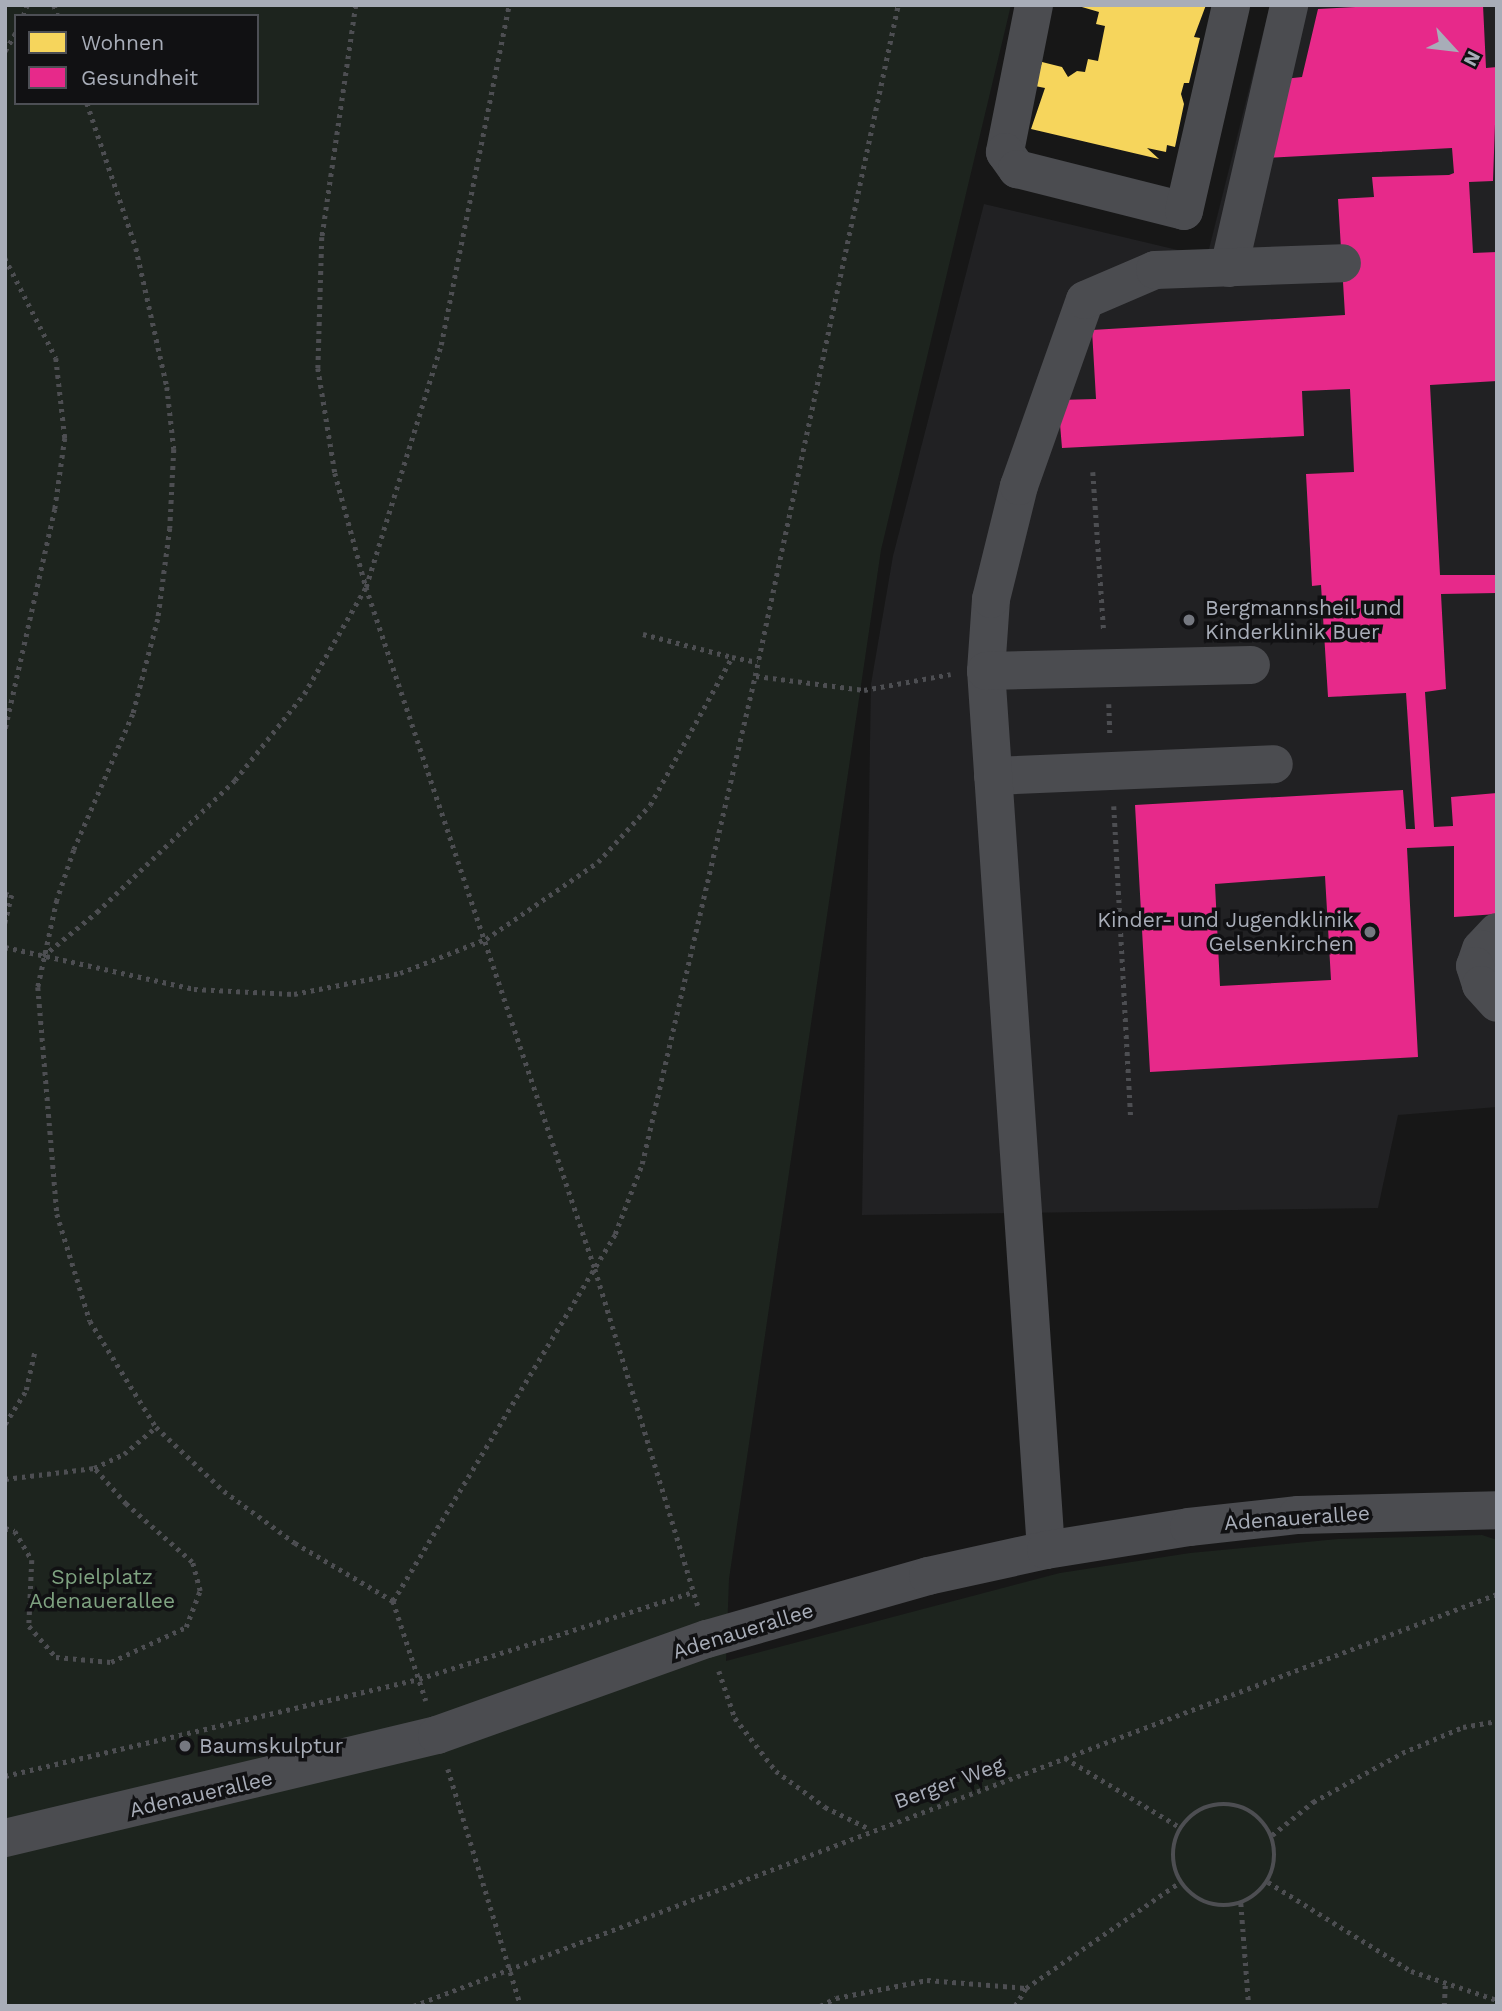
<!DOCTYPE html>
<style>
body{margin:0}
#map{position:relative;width:1502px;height:2011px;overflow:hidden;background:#171717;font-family:"Work Sans",sans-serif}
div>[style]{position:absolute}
.built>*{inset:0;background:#212123}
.green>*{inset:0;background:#1d241e}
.homes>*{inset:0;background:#f6d55c}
.health>*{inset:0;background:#e7298a}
.path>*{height:4.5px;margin-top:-2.25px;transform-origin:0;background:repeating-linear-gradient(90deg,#4d4e52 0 3.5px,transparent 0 8.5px)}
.path>.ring{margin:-2.25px;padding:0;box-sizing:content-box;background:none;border:4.5px solid #4d4e52;border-radius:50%}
.minor>*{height:38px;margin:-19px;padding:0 19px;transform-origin:19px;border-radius:19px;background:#4b4c50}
.dots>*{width:19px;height:19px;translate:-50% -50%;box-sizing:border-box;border:4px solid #111113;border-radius:50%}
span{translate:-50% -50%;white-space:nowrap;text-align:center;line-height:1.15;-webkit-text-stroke:7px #111113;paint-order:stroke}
.poi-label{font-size:21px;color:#a8adb8}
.left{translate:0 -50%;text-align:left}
.right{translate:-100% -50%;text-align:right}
.street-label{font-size:21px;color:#a8adb8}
.park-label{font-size:21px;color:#7fa381}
.frame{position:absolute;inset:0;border:7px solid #a8adb8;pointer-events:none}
.legend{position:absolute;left:14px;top:14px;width:245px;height:91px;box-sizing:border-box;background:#111113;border:2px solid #4d4f55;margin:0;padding:9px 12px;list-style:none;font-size:21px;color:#a8adb8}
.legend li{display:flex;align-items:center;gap:14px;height:35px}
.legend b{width:35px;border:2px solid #4d4f55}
.north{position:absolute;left:1418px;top:14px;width:70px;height:70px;-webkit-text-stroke:5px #111113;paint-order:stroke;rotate:117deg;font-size:19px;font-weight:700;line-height:28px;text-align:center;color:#a8adb8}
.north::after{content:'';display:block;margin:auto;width:24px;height:32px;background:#a8adb8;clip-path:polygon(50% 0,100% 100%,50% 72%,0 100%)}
</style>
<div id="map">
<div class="built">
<i style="clip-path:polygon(1270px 5px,1497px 5px,1497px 1107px,1398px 1115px,1378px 1208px,862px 1215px,871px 684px,893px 556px,984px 204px,1207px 257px)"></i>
</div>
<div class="green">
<i style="clip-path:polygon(evenodd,5px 5px,1011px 5px,881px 550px,729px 1579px,726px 1661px,1060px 1573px,1190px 1553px,1338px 1539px,1482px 1535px,1497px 1540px,1497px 2006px,5px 2006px,5px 5px,16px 16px,257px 16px,257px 103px,16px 103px,16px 16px)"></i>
</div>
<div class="homes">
<i style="clip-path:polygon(1075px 5px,1206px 5px,1194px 37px,1200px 38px,1189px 83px,1184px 83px,1181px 94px,1184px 104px,1175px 147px,1167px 145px,1166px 152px,1147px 148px,1159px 159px,1031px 129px,1045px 88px,1035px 86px,1042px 62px,1062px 67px,1068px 77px,1077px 71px,1085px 72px,1088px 59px,1098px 61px,1105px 26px,1096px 24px,1099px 12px)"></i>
</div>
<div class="health">
<i style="clip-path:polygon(evenodd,1393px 5px,1483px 5px,1486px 68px,1497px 67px,1493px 181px,1469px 182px,1473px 253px,1497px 252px,1497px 381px,1430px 385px,1440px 575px,1497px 575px,1497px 593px,1441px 594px,1446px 689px,1425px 692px,1434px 827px,1453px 826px,1451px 797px,1497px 793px,1497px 914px,1454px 917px,1454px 846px,1407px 848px,1418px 1057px,1150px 1072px,1135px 805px,1403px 790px,1406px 829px,1415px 829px,1406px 693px,1328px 697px,1321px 585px,1312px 586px,1306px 474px,1354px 472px,1350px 389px,1302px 391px,1304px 436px,1062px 448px,1058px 400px,1096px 399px,1092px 330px,1345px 315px,1338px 199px,1374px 197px,1372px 177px,1449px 175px,1454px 173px,1452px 148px,1266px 158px,1284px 79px,1302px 77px,1318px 9px,1393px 5px,1325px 876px,1331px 980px,1220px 986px,1215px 884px,1325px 876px)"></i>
</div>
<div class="path">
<i style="left:54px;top:5px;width:12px;rotate:70deg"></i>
<i style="left:356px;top:5px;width:234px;rotate:98.3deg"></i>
<i style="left:322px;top:237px;width:131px;rotate:91.7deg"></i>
<i style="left:318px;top:368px;width:106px;rotate:80.8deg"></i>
<i style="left:335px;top:473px;width:118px;rotate:74.8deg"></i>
<i style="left:366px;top:587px;width:719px;rotate:71.44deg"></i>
<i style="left:595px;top:1269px;width:352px;rotate:73deg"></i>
<i style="left:23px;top:16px;width:12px;rotate:-70deg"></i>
<i style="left:5px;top:51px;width:22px;rotate:-60deg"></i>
<i style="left:87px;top:103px;width:153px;rotate:71.3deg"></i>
<i style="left:136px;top:248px;width:142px;rotate:77.4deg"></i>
<i style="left:167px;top:387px;width:62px;rotate:83.6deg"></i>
<i style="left:174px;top:449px;width:79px;rotate:92.9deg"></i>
<i style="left:170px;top:528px;width:92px;rotate:97.5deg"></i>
<i style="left:158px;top:619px;width:98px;rotate:104.7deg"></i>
<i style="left:133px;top:714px;width:148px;rotate:113.5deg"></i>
<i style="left:74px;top:850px;width:53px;rotate:108.8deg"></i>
<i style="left:57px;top:900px;width:89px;rotate:102.3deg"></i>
<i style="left:38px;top:987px;width:228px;rotate:85.2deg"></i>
<i style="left:57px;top:1214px;width:112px;rotate:72.9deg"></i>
<i style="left:90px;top:1321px;width:125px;rotate:58.1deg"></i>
<i style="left:156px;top:1427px;width:93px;rotate:43.3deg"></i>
<i style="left:224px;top:1491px;width:88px;rotate:36.2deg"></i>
<i style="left:295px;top:1543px;width:114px;rotate:30.6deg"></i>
<i style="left:393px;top:1601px;width:105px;rotate:71.7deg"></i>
<i style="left:5px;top:258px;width:112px;rotate:63deg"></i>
<i style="left:56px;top:358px;width:81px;rotate:83.6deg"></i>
<i style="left:65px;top:438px;width:72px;rotate:98deg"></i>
<i style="left:55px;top:509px;width:228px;rotate:102.7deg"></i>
<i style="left:1093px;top:472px;width:161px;rotate:86.1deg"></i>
<i style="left:643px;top:634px;width:92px;rotate:14.5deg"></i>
<i style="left:756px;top:676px;width:109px;rotate:7.4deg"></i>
<i style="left:864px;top:690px;width:88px;rotate:-10.4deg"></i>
<i style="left:1109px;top:704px;width:30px;rotate:88deg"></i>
<i style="left:1114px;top:806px;width:313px;rotate:86.9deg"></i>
<i style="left:5px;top:894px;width:7px;rotate:8deg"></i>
<i style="left:12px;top:895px;width:29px;rotate:104deg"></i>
<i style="left:5px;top:947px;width:194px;rotate:12.5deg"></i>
<i style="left:194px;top:989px;width:100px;rotate:2.9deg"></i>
<i style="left:294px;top:994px;width:108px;rotate:-11.2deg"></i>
<i style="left:400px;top:973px;width:92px;rotate:-21.6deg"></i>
<i style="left:486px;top:939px;width:136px;rotate:-34.5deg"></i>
<i style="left:598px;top:862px;width:77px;rotate:-47.6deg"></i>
<i style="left:650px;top:805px;width:169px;rotate:-61deg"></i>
<i style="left:732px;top:657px;width:26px;rotate:11deg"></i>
<i style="left:43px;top:956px;width:70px;rotate:-39.2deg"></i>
<i style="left:97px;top:912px;width:191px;rotate:-43.7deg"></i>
<i style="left:235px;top:780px;width:110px;rotate:-51.3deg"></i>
<i style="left:304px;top:694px;width:124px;rotate:-59.9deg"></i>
<i style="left:366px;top:587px;width:253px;rotate:-72.8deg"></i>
<i style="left:441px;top:345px;width:347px;rotate:-78.7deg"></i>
<i style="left:5px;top:1424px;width:40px;rotate:-58deg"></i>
<i style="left:26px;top:1390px;width:41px;rotate:-77.3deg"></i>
<i style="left:5px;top:1479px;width:90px;rotate:-7deg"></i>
<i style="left:94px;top:1468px;width:33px;rotate:-25deg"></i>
<i style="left:124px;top:1454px;width:42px;rotate:-40.2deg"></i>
<i style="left:5px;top:1528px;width:10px;rotate:17deg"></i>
<i style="left:15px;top:1531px;width:34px;rotate:60deg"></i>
<i style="left:32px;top:1560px;width:66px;rotate:92.6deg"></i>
<i style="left:29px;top:1626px;width:41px;rotate:48.9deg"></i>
<i style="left:56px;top:1657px;width:55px;rotate:5.2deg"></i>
<i style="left:111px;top:1662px;width:83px;rotate:-25deg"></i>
<i style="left:186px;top:1627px;width:39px;rotate:-69deg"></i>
<i style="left:200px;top:1591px;width:30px;rotate:-105deg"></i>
<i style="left:192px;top:1562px;width:88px;rotate:-138.7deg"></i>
<i style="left:126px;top:1504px;width:48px;rotate:-131.6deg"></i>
<i style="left:393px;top:1601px;width:429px;rotate:-58.8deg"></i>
<i style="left:615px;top:1234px;width:75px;rotate:-68.9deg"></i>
<i style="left:642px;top:1164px;width:501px;rotate:-76.96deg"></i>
<i style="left:755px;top:676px;width:686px;rotate:-77.97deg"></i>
<i style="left:719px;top:1671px;width:50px;rotate:71.2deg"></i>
<i style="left:735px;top:1718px;width:67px;rotate:52.3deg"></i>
<i style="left:776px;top:1771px;width:61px;rotate:36.3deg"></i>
<i style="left:825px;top:1807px;width:50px;rotate:26.1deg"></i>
<i style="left:1065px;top:1758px;width:135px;rotate:31.1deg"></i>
<i style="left:448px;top:1769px;width:248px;rotate:72.9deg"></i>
<i style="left:5px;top:1776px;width:425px;rotate:-13.2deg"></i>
<i style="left:419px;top:1679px;width:287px;rotate:-17.6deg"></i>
<i class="ring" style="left:1173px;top:1804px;width:97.5px;height:97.5px"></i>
<i style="left:1272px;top:1835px;width:53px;rotate:-38.8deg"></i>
<i style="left:1313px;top:1802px;width:102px;rotate:-28.8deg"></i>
<i style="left:1402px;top:1753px;width:66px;rotate:-23.1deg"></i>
<i style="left:1463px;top:1727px;width:35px;rotate:-10deg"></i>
<i style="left:1268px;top:1882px;width:168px;rotate:31.9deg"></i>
<i style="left:1411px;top:1971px;width:91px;rotate:18.6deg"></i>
<i style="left:1241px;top:1903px;width:103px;rotate:85.6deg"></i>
<i style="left:413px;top:2006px;width:1160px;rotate:-20.81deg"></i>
<i style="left:820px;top:2006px;width:18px;rotate:-27deg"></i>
<i style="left:836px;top:1998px;width:93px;rotate:-11.2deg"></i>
<i style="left:927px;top:1980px;width:99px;rotate:4.6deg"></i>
<i style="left:1015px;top:2006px;width:21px;rotate:-59deg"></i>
<i style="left:1026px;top:1988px;width:187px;rotate:-34.5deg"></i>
<i style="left:1444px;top:2006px;width:21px;rotate:-87deg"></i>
</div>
<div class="minor">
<i style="left:1034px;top:5px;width:150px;rotate:101.2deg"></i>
<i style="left:1005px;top:152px;width:21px;rotate:55deg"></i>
<i style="left:1017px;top:169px;width:172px;rotate:14.1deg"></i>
<i style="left:1184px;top:211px;width:211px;rotate:-77.1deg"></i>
<i style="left:1229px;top:268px;width:270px;rotate:-77.1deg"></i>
<i style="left:986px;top:671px;width:72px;rotate:-86deg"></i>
<i style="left:991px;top:599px;width:116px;rotate:-76.1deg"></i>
<i style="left:1019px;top:486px;width:197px;rotate:-70.5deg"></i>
<i style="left:1085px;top:300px;width:76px;rotate:-23.2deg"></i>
<i style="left:1155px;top:270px;width:187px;rotate:-2.1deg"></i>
<i style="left:993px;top:776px;width:281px;rotate:-2.4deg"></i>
<i style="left:1497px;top:932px;width:23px;rotate:133deg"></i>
<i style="left:1481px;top:949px;width:18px;rotate:109deg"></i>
<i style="left:1475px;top:966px;width:20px;rotate:72deg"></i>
<i style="left:1481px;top:985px;width:24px;rotate:48deg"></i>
<i style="left:1046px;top:1550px;width:881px;rotate:-93.9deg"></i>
<i style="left:986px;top:671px;width:265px;rotate:-1.3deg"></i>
<i style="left:5px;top:1838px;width:444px;rotate:-13.4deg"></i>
<i style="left:437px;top:1735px;width:287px;rotate:-19.6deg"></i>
<i style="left:707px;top:1639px;width:230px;rotate:-15.9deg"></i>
<i style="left:928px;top:1576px;width:121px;rotate:-12.4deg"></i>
<i style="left:1046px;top:1550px;width:145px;rotate:-9.1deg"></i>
<i style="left:1189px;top:1527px;width:110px;rotate:-6.3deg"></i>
<i style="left:1298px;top:1515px;width:199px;rotate:-1.4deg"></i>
</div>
<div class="dots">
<i style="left:1189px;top:620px;background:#757880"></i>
<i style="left:1370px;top:932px;background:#757880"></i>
<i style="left:185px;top:1746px;background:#757880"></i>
</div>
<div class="poi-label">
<span class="left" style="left:1205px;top:620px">Bergmannsheil und<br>Kinderklinik Buer</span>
<span class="right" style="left:1354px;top:932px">Kinder- und Jugendklinik<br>Gelsenkirchen</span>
<span class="left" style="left:199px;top:1746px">Baumskulptur</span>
</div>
<div class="street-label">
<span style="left:1297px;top:1518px;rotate:-4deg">Adenauerallee</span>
<span style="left:743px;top:1631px;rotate:-17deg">Adenauerallee</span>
<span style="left:949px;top:1783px;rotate:-20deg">Berger Weg</span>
<span style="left:201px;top:1794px;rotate:-13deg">Adenauerallee</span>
</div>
<div class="park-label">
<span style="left:102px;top:1589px">Spielplatz<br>Adenauerallee</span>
</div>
<div class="frame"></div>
<ul class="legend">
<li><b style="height:19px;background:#f6d55c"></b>Wohnen</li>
<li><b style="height:19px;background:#e7298a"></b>Gesundheit</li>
</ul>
<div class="north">N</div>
</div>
